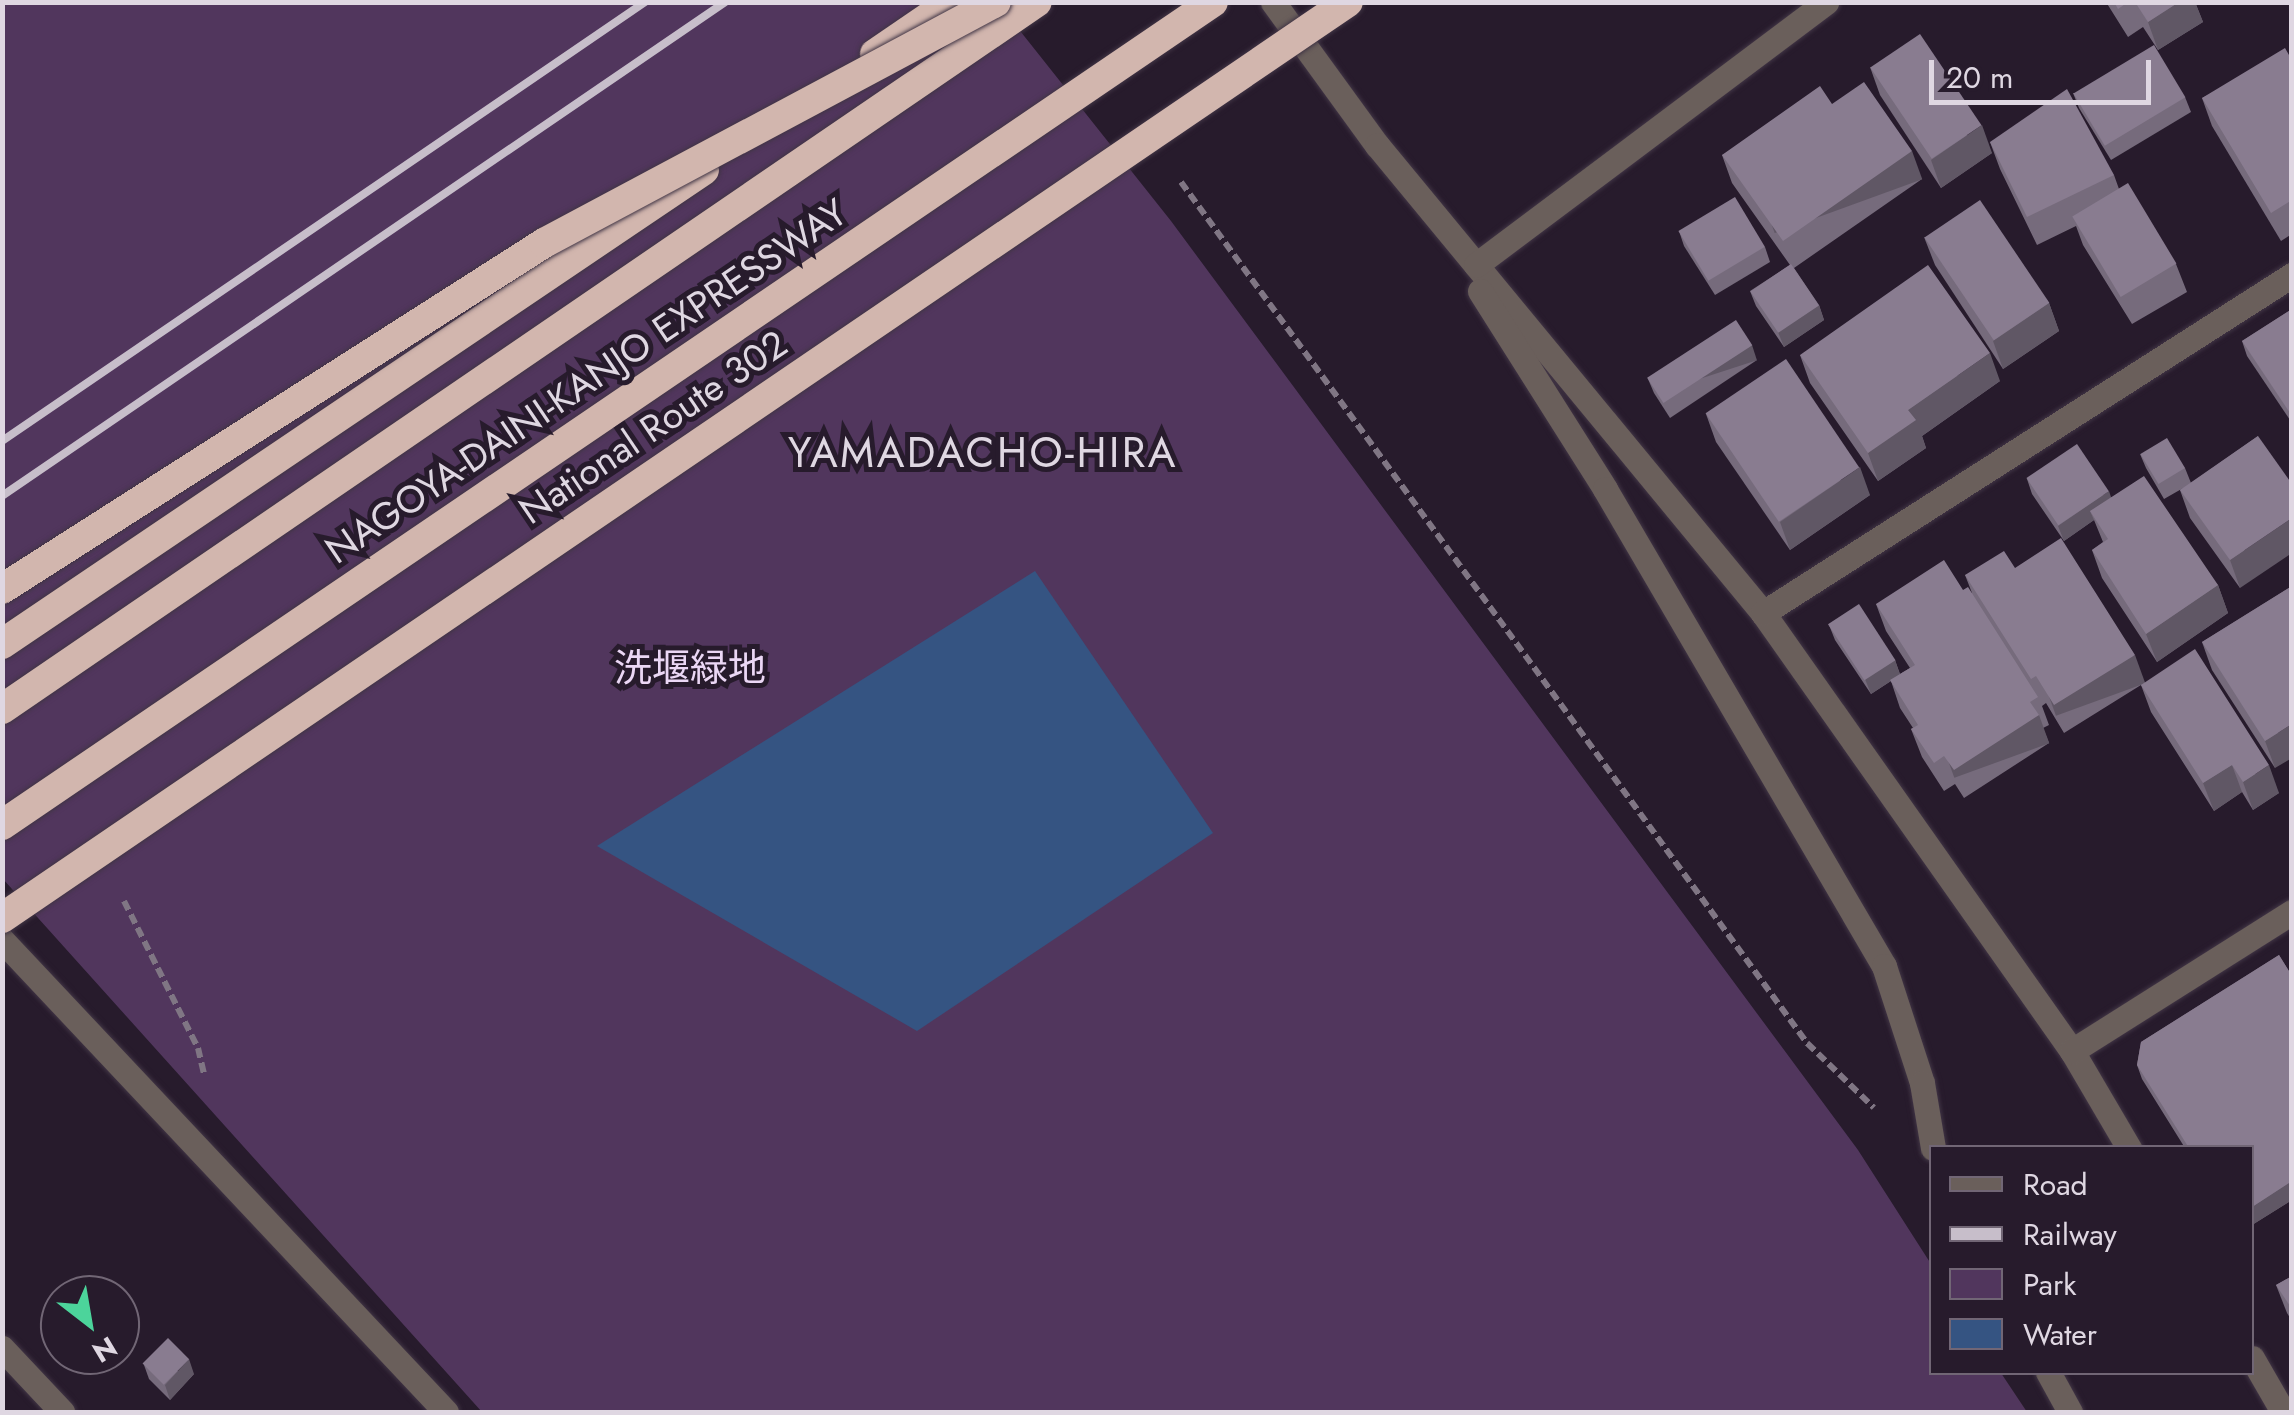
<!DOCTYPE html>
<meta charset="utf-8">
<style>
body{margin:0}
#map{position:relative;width:2294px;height:1415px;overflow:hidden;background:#271b2c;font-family:Jost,"Noto Sans JP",sans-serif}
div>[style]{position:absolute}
.green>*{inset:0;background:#51365d}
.water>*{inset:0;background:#355482}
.path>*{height:6px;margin-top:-3px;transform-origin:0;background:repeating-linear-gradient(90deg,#807684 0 10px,transparent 0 15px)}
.roads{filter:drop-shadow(0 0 2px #413545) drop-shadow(0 0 2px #413545)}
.street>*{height:25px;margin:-12.5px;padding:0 12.5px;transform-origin:12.5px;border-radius:12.5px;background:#6a5f5b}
.highway>*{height:30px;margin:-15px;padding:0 15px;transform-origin:15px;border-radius:15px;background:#d2b6ae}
.rail>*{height:8px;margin:-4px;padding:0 4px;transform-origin:4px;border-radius:4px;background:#c7beca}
.bridges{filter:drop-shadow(0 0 2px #413545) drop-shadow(0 0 2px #413545)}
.highway-bridge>*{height:30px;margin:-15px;padding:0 15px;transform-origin:15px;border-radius:15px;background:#d2b6ae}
.wall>*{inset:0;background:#766b7c}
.shaded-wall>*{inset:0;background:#605765;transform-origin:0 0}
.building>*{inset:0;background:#897c90;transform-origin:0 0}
span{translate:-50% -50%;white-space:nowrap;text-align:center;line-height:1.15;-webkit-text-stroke:10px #271b2c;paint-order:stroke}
.street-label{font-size:38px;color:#dfd7e2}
.park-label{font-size:38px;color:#ebd7f5}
.quarter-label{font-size:42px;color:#dfd7e2;letter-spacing:2.5px}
.frame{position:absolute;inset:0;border:5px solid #dfd7e2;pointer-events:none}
.legend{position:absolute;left:1929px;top:1145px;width:325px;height:230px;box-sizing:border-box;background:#271b2c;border:2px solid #716675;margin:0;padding:12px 18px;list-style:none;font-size:30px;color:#dfd7e2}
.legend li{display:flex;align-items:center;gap:20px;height:50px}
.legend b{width:50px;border:2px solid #716675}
.north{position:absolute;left:40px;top:1275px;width:100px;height:100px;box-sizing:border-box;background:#271b2c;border:2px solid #716675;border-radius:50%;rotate:149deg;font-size:28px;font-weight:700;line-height:40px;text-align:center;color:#dfd7e2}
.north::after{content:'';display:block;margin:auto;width:35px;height:45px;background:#4cd49b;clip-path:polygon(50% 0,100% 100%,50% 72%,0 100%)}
.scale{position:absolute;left:1929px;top:60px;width:222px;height:45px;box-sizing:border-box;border:5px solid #dfd7e2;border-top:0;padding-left:12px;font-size:30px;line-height:35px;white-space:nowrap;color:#dfd7e2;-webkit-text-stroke:8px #271b2c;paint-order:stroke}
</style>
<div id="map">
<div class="green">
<i style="clip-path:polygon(2px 3px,998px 3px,1171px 221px,1858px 1150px,1931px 1264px,1932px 1372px,2001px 1373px,2027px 1412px,482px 1412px,3px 879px)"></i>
</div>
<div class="water">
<i style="clip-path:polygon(1035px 571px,1213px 833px,917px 1031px,597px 846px)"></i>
</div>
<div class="path">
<i style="left:1181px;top:182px;width:1065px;rotate:53.98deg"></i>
<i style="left:1807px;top:1043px;width:93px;rotate:44.1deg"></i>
<i style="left:124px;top:901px;width:165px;rotate:63.3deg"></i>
<i style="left:198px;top:1048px;width:28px;rotate:77deg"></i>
</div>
<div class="roads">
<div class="street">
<i style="left:1273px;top:2px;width:177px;rotate:54deg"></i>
<i style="left:1377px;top:145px;width:607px;rotate:50.48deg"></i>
<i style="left:1763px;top:613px;width:536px;rotate:54.8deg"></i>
<i style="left:2072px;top:1051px;width:113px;rotate:59.6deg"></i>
<i style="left:1476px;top:265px;width:438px;rotate:-36.9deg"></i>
<i style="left:1480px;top:291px;width:234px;rotate:57.7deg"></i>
<i style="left:1605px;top:489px;width:553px;rotate:59.68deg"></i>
<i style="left:1884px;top:966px;width:123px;rotate:72deg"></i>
<i style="left:1922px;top:1083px;width:66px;rotate:80.4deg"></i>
<i style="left:1763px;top:613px;width:628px;rotate:-32.58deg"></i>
<i style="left:2px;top:940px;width:648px;rotate:46.75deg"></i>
<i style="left:2072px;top:1051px;width:260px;rotate:-32.3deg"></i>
<i style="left:2px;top:1348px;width:88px;rotate:46.8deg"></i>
<i style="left:2252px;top:1358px;width:62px;rotate:60.1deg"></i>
<i style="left:2048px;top:1372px;width:46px;rotate:61.2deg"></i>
</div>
<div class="highway">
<i style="left:875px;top:54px;width:92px;rotate:-34.4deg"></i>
<i style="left:2px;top:644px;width:847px;rotate:-34.03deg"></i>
<i style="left:2px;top:709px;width:1253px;rotate:-34.34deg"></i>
</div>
</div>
<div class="rail">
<i style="left:2px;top:441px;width:779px;rotate:-34.32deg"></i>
<i style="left:2px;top:496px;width:876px;rotate:-34.34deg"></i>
</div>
<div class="bridges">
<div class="highway-bridge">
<i style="left:2px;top:589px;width:643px;rotate:-32.55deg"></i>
<i style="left:544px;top:243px;width:512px;rotate:-28.07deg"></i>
<i style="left:2px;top:825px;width:1464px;rotate:-34.2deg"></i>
<i style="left:2px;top:918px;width:1628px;rotate:-34.24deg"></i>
</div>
</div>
<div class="wall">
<i style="clip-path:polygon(2106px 2px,2195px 2px,2203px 22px,2158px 50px,2143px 27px,2128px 37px)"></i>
<i style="clip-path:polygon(2292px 54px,2292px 234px,2281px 241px,2212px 126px,2202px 98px)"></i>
<i style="clip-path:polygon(1870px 67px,1992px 153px,1941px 188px,1880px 95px)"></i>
<i style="clip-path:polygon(2073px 93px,2185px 97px,2191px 112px,2111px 160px,2079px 108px)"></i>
<i style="clip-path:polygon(1832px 104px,1922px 179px,1794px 268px,1819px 305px,1824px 320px,1784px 347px,1756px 306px,1750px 291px,1790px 265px,1732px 183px,1722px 155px)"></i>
<i style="clip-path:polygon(1990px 142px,2114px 175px,2119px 189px,2176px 264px,2187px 292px,2132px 324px,2083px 245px,2076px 226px,2037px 245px,2000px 169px)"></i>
<i style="clip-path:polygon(1679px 231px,1765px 247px,1770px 262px,1715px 295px,1684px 246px)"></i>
<i style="clip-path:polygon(1924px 237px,2049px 303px,2059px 331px,2003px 369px,1935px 265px)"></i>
<i style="clip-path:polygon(2292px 309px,2292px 423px,2247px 356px,2242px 341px)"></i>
<i style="clip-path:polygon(1800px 355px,2000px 381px,1922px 436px,1926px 448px,1878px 481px,1810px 383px)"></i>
<i style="clip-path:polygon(1757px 360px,1670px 418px,1654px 393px,1648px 379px)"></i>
<i style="clip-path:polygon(1706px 414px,1870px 495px,1790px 550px,1716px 442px)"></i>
<i style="clip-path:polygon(2258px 436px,2240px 588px,2190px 518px,2180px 490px,2185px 487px,2164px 499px,2146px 468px,2140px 454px,2185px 468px,2191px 483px)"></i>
<i style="clip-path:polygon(2027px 479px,2111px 497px,2218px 585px,2228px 613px,2157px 662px,2102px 578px,2092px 550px,2103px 542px,2094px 520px,2064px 541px,2032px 494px)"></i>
<i style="clip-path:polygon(2015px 568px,2144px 682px,2279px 793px,2253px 810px,2242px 792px,2214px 811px,2151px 712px,2141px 685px,2064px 733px,2046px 703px,2042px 706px,2049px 725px,2043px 728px,2049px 743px,1964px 798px,1955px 784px,1944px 791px,1922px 757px,1911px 729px,1913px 728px,1900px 708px,1891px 681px,1871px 694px,1835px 640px,1829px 625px,1895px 660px,1900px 674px,1910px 668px,1886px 631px,1876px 604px,1963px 590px,1972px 593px,1965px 575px)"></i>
<i style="clip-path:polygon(2292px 586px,2275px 768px,2212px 670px,2202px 642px)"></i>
<i style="clip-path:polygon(2279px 955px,2292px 976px,2292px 1200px,2252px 1225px,2252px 1148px,2185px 1148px,2142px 1079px,2137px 1065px,2141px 1042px)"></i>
<i style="clip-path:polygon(2292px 1276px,2292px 1321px,2287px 1313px,2276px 1285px)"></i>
<i style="clip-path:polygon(144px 1365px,194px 1374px,170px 1400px,149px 1379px)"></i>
</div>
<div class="shaded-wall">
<i style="clip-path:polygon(2179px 2px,2195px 2px,2203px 22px,2158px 50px,2148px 22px)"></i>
<i style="clip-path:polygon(1982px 125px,1992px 153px,1941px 188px,1931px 160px)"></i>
<i style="left:1912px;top:151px;width:30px;height:157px;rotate:70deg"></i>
<i style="clip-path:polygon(2049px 303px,2059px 331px,2003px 369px,1993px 341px)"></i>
<i style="clip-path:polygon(1819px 305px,1824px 320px,1784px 347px,1778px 332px)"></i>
<i style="left:1752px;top:345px;width:16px;height:105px;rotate:72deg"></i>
<i style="clip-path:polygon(1990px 353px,2000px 381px,1922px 436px,1926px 448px,1878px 481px,1868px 453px,1908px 410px)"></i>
<i style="clip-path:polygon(1860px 467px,1870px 495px,1790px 550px,1780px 522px)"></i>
<i style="clip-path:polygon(2109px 491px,2114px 506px,2090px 511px,2094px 520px,2064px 541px,2058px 526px)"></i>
<i style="clip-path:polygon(2292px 518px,2292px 553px,2240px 588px,2230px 560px)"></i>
<i style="clip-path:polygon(2218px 585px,2228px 613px,2157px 662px,2146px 634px)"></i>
<i style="left:2135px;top:655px;width:30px;height:95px;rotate:70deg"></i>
<i style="clip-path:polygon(1895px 660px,1900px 675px,1871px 694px,1865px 679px)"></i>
<i style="left:2039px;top:715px;width:30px;height:101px;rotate:70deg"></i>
<i style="clip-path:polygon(2292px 724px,2292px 758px,2275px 768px,2265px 741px)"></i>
<i style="clip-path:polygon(2232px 765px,2242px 792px,2214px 811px,2203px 783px)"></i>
<i style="clip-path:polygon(2269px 765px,2279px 793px,2253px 810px,2243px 782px)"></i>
<i style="clip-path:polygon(2292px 1181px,2292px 1200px,2252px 1225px,2252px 1207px)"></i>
<i style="clip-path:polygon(189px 1359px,194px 1374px,170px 1400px,165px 1385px)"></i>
</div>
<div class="building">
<i style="clip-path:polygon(2114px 2px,2128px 2px,2118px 9px)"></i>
<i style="clip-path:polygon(2135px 2px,2179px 2px,2148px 22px)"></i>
<i style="left:1920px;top:34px;width:110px;height:60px;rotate:56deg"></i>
<i style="left:2154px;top:45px;width:61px;height:94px;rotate:59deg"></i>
<i style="clip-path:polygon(2285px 48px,2289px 55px,2292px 54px,2292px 200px,2271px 213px,2202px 98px)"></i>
<i style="clip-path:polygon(1864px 82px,1912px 151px,1783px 241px,1722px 155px,1820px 86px,1832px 104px)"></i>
<i style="clip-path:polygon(2067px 89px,2114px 175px,2027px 217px,1990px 142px)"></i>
<i style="left:2128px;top:183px;width:94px;height:65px;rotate:59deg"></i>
<i style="left:1735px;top:197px;width:58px;height:66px;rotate:59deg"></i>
<i style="left:1980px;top:200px;width:124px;height:67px;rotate:56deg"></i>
<i style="left:1791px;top:264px;width:50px;height:49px;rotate:56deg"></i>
<i style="clip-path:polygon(1928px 265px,1990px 353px,1908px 410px,1916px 420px,1868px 453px,1800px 355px)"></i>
<i style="clip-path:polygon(2292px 309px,2292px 416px,2242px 341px)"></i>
<i style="left:1736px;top:320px;width:30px;height:106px;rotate:57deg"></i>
<i style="left:1786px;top:359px;width:131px;height:97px;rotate:56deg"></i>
<i style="clip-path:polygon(2258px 436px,2292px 484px,2292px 518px,2230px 560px,2180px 490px)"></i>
<i style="left:2167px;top:438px;width:35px;height:31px;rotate:59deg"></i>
<i style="left:2077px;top:444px;width:57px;height:61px;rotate:56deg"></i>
<i style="clip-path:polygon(2144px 476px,2218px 585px,2146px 634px,2092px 550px,2108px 539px,2090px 511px)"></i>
<i style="clip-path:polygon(2061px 538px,2135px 655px,2054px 705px,2036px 676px,2031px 679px,1965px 575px,2004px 551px,2015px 568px)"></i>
<i style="clip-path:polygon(1944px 560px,1963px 590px,1968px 587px,2038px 697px,2030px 702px,2039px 715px,1954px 770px,1944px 756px,1934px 763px,1911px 729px,1918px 725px,1890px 680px,1915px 665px,1876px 604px)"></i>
<i style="clip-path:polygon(2292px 586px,2292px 724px,2265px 741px,2202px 642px)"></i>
<i style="left:1859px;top:604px;width:67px;height:37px;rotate:57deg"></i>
<i style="clip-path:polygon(2195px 649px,2269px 765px,2243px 782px,2232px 765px,2203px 783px,2141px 685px)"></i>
<i style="clip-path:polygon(2279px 955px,2292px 976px,2292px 1181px,2252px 1207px,2252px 1148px,2189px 1148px,2137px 1065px,2141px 1042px)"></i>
<i style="clip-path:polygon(2292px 1276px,2292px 1309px,2276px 1285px)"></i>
<i style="left:168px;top:1338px;width:30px;height:36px;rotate:45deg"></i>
</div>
<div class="street-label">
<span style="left:586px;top:381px;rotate:-34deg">NAGOYA-DAINI-KANJO EXPRESSWAY</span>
<span style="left:653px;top:427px;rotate:-34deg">National Route 302</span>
</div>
<div class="park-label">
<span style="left:690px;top:668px">洗堰緑地</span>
</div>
<div class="quarter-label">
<span style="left:983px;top:453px">YAMADACHO-HIRA</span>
</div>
<div class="frame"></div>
<ul class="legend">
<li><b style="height:12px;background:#6a5f5b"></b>Road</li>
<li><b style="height:12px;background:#c7beca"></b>Railway</li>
<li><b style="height:28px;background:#51365d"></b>Park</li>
<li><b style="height:28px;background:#355482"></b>Water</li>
</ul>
<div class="north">N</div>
<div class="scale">20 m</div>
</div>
